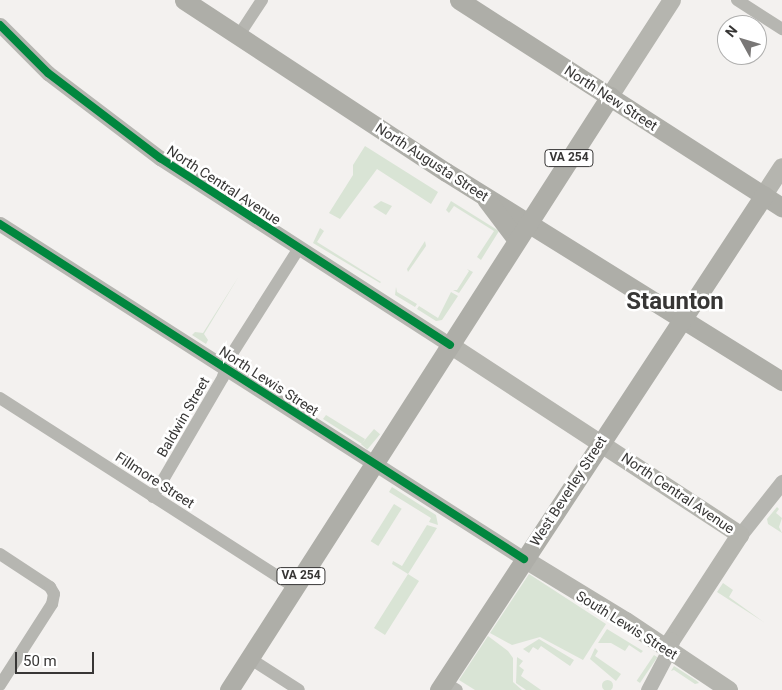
<!DOCTYPE html>
<style>
body{margin:0}
#map{position:relative;width:782px;height:690px;overflow:hidden;background:#f3f1ef;font-family:Roboto,sans-serif}
div>[style]{position:absolute}
.green>*{inset:0;background:#d9e4d5;transform-origin:0 0}
.round{border-radius:50%}
.minor>*{height:12px;margin:-6px;padding:0 6px;transform-origin:6px;border-radius:6px;background:#b6b6b1}
.tertiary>*{height:15px;margin:-7.5px;padding:0 7.5px;transform-origin:7.5px;border-radius:7.5px;background:#b6b6b1}
.secondary>*{height:18px;margin:-9px;padding:0 9px;transform-origin:9px;border-radius:9px;background:#b5b5af}
.primary>*{height:19px;margin:-9.5px;padding:0 9.5px;transform-origin:9.5px;border-radius:9.5px;background:#aeaea8}
.cycleway>*{height:8px;margin:-4px;padding:0 4px;transform-origin:4px;border-radius:4px;background:#00873e}
span{translate:-50% -50%;white-space:nowrap;text-align:center;line-height:1.15;-webkit-text-stroke:5px #fff;paint-order:stroke}
.shield-label span{padding:1px 4px;background:#fff;border:1px solid;border-radius:4px;-webkit-text-stroke-width:0}
.shield-label{font-size:12px;color:#373635;font-weight:700}
.street-label{font-size:14px;color:#373635}
.town-label{font-size:24px;color:#373635;font-weight:700}
.north{position:absolute;left:717px;top:15px;width:50px;height:50px;box-sizing:border-box;background:#fff;border:1px solid #afafae;border-radius:50%;rotate:309deg;font-size:14px;font-weight:700;line-height:20px;text-align:center;color:#373635}
.north::after{content:'';display:block;margin:auto;width:18px;height:22px;background:#797776;clip-path:polygon(50% 0,100% 100%,50% 72%,0 100%)}
.scale{position:absolute;left:15px;top:652px;width:79px;height:22px;box-sizing:border-box;border:2px solid #373635;border-top:0;padding-left:6px;font-size:15px;line-height:18px;white-space:nowrap;color:#373635;-webkit-text-stroke:4px #fff;paint-order:stroke}
</style>
<div id="map">
<div class="green">
<i style="clip-path:polygon(365px 146px,438px 192px,431px 204px,377px 169px,340px 219px,329px 213px,353px 175px,353px 165px)"></i>
<i style="clip-path:polygon(381px 201px,392px 206px,386px 215px,373px 207px)"></i>
<i style="clip-path:polygon(451px 201px,499px 231px,481px 260px,477px 257px,494px 231px,454px 206px,449px 213px,446px 210px)"></i>
<i style="clip-path:polygon(320px 228px,324px 231px,317px 242px,381px 282px,380px 283px,313px 243px)"></i>
<i style="clip-path:polygon(425px 241px,426px 246px,408px 272px,407px 269px)"></i>
<i style="clip-path:polygon(467px 269px,473px 272px,459px 293px,453px 290px,457px 290px,469px 271px)"></i>
<i style="clip-path:polygon(239px 276px,204px 334px,208px 340px,206px 344px,192px 335px,195px 332px,203px 333px)"></i>
<i style="clip-path:polygon(396px 287px,397px 292px,417px 304px,415px 307px,395px 295px)"></i>
<i style="clip-path:polygon(451px 292px,458px 296px,442px 320px,436px 321px,417px 309px,419px 306px,438px 318px)"></i>
<i style="clip-path:polygon(326px 415px,365px 439px,362px 444px,323px 419px)"></i>
<i style="left:374px;top:429px;width:8px;height:20px;rotate:40deg"></i>
<i style="clip-path:polygon(392px 487px,436px 515px,438px 525px,429px 522px,431px 518px,389px 492px)"></i>
<i style="left:394px;top:504px;width:9px;height:44px;rotate:32deg"></i>
<i style="clip-path:polygon(777px 507px,779px 509px,776px 513px,782px 518px,779px 527px,782px 533px,768px 524px,767px 519px)"></i>
<i style="clip-path:polygon(427px 525px,437px 528px,408px 574px,419px 581px,385px 635px,374px 628px,408px 574px,392px 564px,393px 561px,402px 566px)"></i>
<i style="clip-path:polygon(529px 574px,606px 624px,583px 660px,540px 637px,512px 645px,490px 633px)"></i>
<i style="clip-path:polygon(723px 583px,733px 590px,729px 597px,765px 623px,717px 592px)"></i>
<i style="clip-path:polygon(607px 629px,643px 651px,641px 653px,629px 645px,625px 651px,611px 643px,598px 643px)"></i>
<i style="clip-path:polygon(488px 636px,508px 651px,513px 658px,513px 682px,522px 690px,475px 690px,459px 680px)"></i>
<i style="clip-path:polygon(539px 639px,574px 660px,570px 666px,541px 646px,538px 650px,533px 647px,529px 653px,523px 649px)"></i>
<i style="clip-path:polygon(595px 648px,598px 651px,595px 656px,621px 674px,616px 681px,590px 659px)"></i>
<i style="left:654px;top:655px;width:4px;height:31px;rotate:34deg"></i>
<i style="clip-path:polygon(517px 657px,523px 661px,519px 666px,524px 670px,521px 676px,541px 690px,526px 690px,516px 683px)"></i>
<i style="clip-path:polygon(674px 666px,697px 681px,699px 683px,695px 684px,674px 670px,671px 671px)"></i>
<i class="round" style="left:601.5px;top:679.5px;width:11px;height:11px"></i>
</div>
<div class="minor">
<i style="left:737px;top:0;width:54px;rotate:32.8deg"></i>
<i style="left:239px;top:35px;width:42px;rotate:-56.7deg"></i>
<i style="left:0;top:398px;width:350px;rotate:32.7deg"></i>
<i style="left:153px;top:497px;width:139px;rotate:-59.7deg"></i>
<i style="left:223px;top:377px;width:18px;rotate:-74deg"></i>
<i style="left:228px;top:360px;width:133px;rotate:-57.6deg"></i>
<i style="left:0;top:554px;width:60px;rotate:33.4deg"></i>
<i style="left:50px;top:587px;width:8px;rotate:60deg"></i>
<i style="left:54px;top:594px;width:10px;rotate:101deg"></i>
<i style="left:52px;top:604px;width:96px;rotate:122.7deg"></i>
<i style="left:249px;top:658px;width:59px;rotate:32.6deg"></i>
<i style="left:444px;top:682px;width:15px;rotate:32deg"></i>
</div>
<div class="tertiary">
<i style="left:0;top:25px;width:68px;rotate:45deg"></i>
<i style="left:48px;top:73px;width:141px;rotate:37.2deg"></i>
<i style="left:160px;top:158px;width:345px;rotate:32.8deg"></i>
<i style="left:0;top:224px;width:622px;rotate:32.59deg"></i>
<i style="left:740px;top:535px;width:68px;rotate:-51.6deg"></i>
<i style="left:648px;top:690px;width:45px;rotate:-62.3deg"></i>
</div>
<div class="secondary">
<i style="left:610px;top:96px;width:114px;rotate:-57.1deg"></i>
<i style="left:764px;top:195px;width:33px;rotate:-57deg"></i>
<i style="left:450px;top:345px;width:347px;rotate:33.2deg"></i>
<i style="left:740px;top:535px;width:126px;rotate:123.1deg"></i>
<i style="left:671px;top:641px;width:9px;rotate:103deg"></i>
<i style="left:524px;top:559px;width:119px;rotate:31.3deg"></i>
<i style="left:626px;top:621px;width:124px;rotate:33.8deg"></i>
</div>
<div class="primary">
<i style="left:184px;top:0;width:313px;rotate:33.3deg"></i>
<i style="left:446px;top:172px;width:396px;rotate:31.9deg"></i>
<i style="left:459px;top:0;width:384px;rotate:32.7deg"></i>
<i style="left:486px;top:199px;width:51px;rotate:52.9deg"></i>
<i style="left:229px;top:690px;width:706px;rotate:-57.32deg"></i>
<i style="left:439px;top:690px;width:592px;rotate:-56.71deg"></i>
</div>
<div class="cycleway">
<i style="left:0;top:25px;width:68px;rotate:45deg"></i>
<i style="left:48px;top:73px;width:141px;rotate:37.2deg"></i>
<i style="left:160px;top:158px;width:345px;rotate:32.8deg"></i>
<i style="left:0;top:224px;width:622px;rotate:32.59deg"></i>
</div>
<div class="shield-label">
<span style="left:569px;top:158px">VA 254</span>
<span style="left:301px;top:576px">VA 254</span>
</div>
<div class="street-label">
<span style="left:611px;top:98px;rotate:33deg">North New Street</span>
<span style="left:432px;top:162px;rotate:33deg">North Augusta Street</span>
<span style="left:224px;top:185px;rotate:33deg">North Central Avenue</span>
<span style="left:269px;top:381px;rotate:33deg">North Lewis Street</span>
<span style="left:183px;top:417px;rotate:-60deg">Baldwin Street</span>
<span style="left:155px;top:480px;rotate:33deg">Fillmore Street</span>
<span style="left:568px;top:491px;rotate:-57deg">West Beverley Street</span>
<span style="left:678px;top:493px;rotate:34deg">North Central Avenue</span>
<span style="left:627px;top:625px;rotate:32deg">South Lewis Street</span>
</div>
<div class="town-label">
<span style="left:675px;top:302px">Staunton</span>
</div>
<div class="north">N</div>
<div class="scale">50 m</div>
</div>
